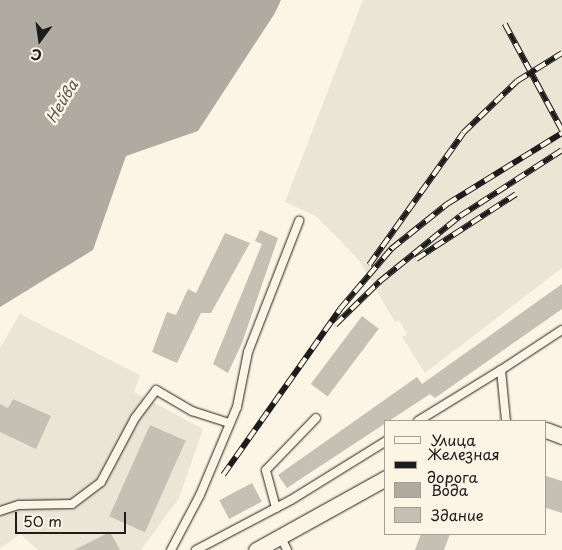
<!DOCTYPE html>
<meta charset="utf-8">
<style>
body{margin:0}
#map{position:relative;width:562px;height:550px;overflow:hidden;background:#fcf5e5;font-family:"Playpen Sans",sans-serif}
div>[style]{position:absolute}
.built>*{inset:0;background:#ebe5d6}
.water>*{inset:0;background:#b0aba1}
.building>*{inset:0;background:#c4c0b3;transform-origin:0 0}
.roads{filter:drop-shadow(0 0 1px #1c1c1c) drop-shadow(0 0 1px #1c1c1c)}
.service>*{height:8px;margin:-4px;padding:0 4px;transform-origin:4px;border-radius:4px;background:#fcf5e5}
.minor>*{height:15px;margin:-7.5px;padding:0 7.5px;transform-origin:7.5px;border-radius:7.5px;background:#fcf5e5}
.rail>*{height:5.5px;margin-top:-2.75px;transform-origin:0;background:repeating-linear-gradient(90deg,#fcf5e5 0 11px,#1c1c1c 0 22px);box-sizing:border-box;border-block:1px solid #1c1c1c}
span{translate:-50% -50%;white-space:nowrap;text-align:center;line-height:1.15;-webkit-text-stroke:5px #fcf5e5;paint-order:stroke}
.water-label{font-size:15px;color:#575551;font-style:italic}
.legend{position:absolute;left:384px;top:420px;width:162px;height:115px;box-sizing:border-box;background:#fcf5e5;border:1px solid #a29e95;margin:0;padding:6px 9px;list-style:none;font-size:15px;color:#1c1c1c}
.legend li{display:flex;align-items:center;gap:10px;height:25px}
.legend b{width:25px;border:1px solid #a29e95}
.north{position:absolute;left:15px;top:15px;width:50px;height:50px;-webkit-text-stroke:4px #fcf5e5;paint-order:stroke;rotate:194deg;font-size:14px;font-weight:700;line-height:20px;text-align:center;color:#1c1c1c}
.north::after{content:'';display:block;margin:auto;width:18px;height:22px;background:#1c1c1c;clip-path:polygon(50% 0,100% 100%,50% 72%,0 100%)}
.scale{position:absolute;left:15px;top:512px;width:111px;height:22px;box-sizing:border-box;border:2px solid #1c1c1c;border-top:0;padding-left:6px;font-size:15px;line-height:18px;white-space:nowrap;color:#1c1c1c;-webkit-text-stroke:4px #fcf5e5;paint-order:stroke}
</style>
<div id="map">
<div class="built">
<i style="clip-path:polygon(363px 0,562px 0,562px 268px,425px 373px,402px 337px,407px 334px,399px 320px,395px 322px,359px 260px,316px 216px,285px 202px)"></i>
<i style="clip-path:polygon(20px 314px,140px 375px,134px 392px,203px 429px,179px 498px,141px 550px,38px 550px,20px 534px,0 549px,0 348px)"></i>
</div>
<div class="water">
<i style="clip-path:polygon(0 0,281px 0,275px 13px,198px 131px,126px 156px,93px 250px,0 307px)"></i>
</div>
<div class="building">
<i style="clip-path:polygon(260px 230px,278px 238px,242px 343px,228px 373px,213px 364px,262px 244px,255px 241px)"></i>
<i style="clip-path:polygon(225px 233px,250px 243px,211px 313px,201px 313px,177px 363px,152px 352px,167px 312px,176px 315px,188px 289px,196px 293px)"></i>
<i style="clip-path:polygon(562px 284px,562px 309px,435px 398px,430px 394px,287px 488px,278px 475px,417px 377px,422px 384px)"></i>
<i style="left:362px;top:316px;width:21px;height:85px;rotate:37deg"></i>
<i style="clip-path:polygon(13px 399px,51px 416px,36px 449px,0 432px,0 404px,8px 408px)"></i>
<i style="left:150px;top:425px;width:39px;height:100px;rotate:24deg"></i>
<i style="clip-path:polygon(546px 476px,562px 481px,562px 513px,546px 508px)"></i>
<i style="left:252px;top:483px;width:21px;height:37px;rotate:62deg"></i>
<i style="clip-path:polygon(110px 532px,120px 550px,74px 550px)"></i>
<i style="clip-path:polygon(421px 534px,450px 534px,444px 550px,415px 550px)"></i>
</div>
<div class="roads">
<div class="service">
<i style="left:501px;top:370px;width:73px;rotate:-33.3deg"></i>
<i style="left:418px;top:421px;width:97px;rotate:-31.6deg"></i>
<i style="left:501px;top:370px;width:51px;rotate:84.4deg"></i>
<i style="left:276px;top:508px;width:39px;rotate:-105deg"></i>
<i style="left:266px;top:470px;width:72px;rotate:-46.1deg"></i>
<i style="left:0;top:511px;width:20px;rotate:-18deg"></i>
<i style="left:19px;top:505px;width:53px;rotate:-1.1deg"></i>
<i style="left:72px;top:504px;width:36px;rotate:-37deg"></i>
<i style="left:101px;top:482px;width:72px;rotate:-62deg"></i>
<i style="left:135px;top:418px;width:35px;rotate:-53deg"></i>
<i style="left:156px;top:390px;width:42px;rotate:30.3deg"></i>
<i style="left:192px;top:411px;width:39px;rotate:18deg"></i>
<i style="left:280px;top:536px;width:16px;rotate:63deg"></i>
<i style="left:171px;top:550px;width:62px;rotate:-62.2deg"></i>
<i style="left:200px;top:495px;width:95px;rotate:-67.2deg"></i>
<i style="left:237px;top:407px;width:56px;rotate:-78.7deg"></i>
<i style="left:248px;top:352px;width:141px;rotate:-68.7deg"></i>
<i style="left:196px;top:550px;width:107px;rotate:-27.8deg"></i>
<i style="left:291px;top:500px;width:112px;rotate:-31.8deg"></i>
</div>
<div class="minor">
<i style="left:546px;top:430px;width:17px;rotate:21deg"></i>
<i style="left:256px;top:550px;width:149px;rotate:-29deg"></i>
</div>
</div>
<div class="rail">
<i style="left:505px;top:24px;width:120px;rotate:61.7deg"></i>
<i style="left:416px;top:259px;width:119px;rotate:-33deg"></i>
<i style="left:369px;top:265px;width:162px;rotate:-54.5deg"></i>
<i style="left:463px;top:133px;width:75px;rotate:-43.9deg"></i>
<i style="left:517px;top:81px;width:53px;rotate:-31.9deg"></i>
<i style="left:335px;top:325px;width:62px;rotate:-44.3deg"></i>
<i style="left:379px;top:282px;width:104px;rotate:-39.2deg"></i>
<i style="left:460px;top:216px;width:121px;rotate:-32.9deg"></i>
<i style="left:223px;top:475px;width:203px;rotate:-54.8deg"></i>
<i style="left:340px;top:309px;width:79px;rotate:-49.6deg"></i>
<i style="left:391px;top:249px;width:72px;rotate:-38.8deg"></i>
<i style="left:447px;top:204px;width:135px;rotate:-31.7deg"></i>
</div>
<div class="water-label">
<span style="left:61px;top:101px;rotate:-59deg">Нейва</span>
</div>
<ul class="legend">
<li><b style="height:6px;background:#fcf5e5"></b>Улица</li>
<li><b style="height:6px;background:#1c1c1c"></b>Железная дорога</li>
<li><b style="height:14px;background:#b0aba1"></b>Вода</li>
<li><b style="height:14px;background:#c4c0b3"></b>Здание</li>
</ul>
<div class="north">С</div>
<div class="scale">50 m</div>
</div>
